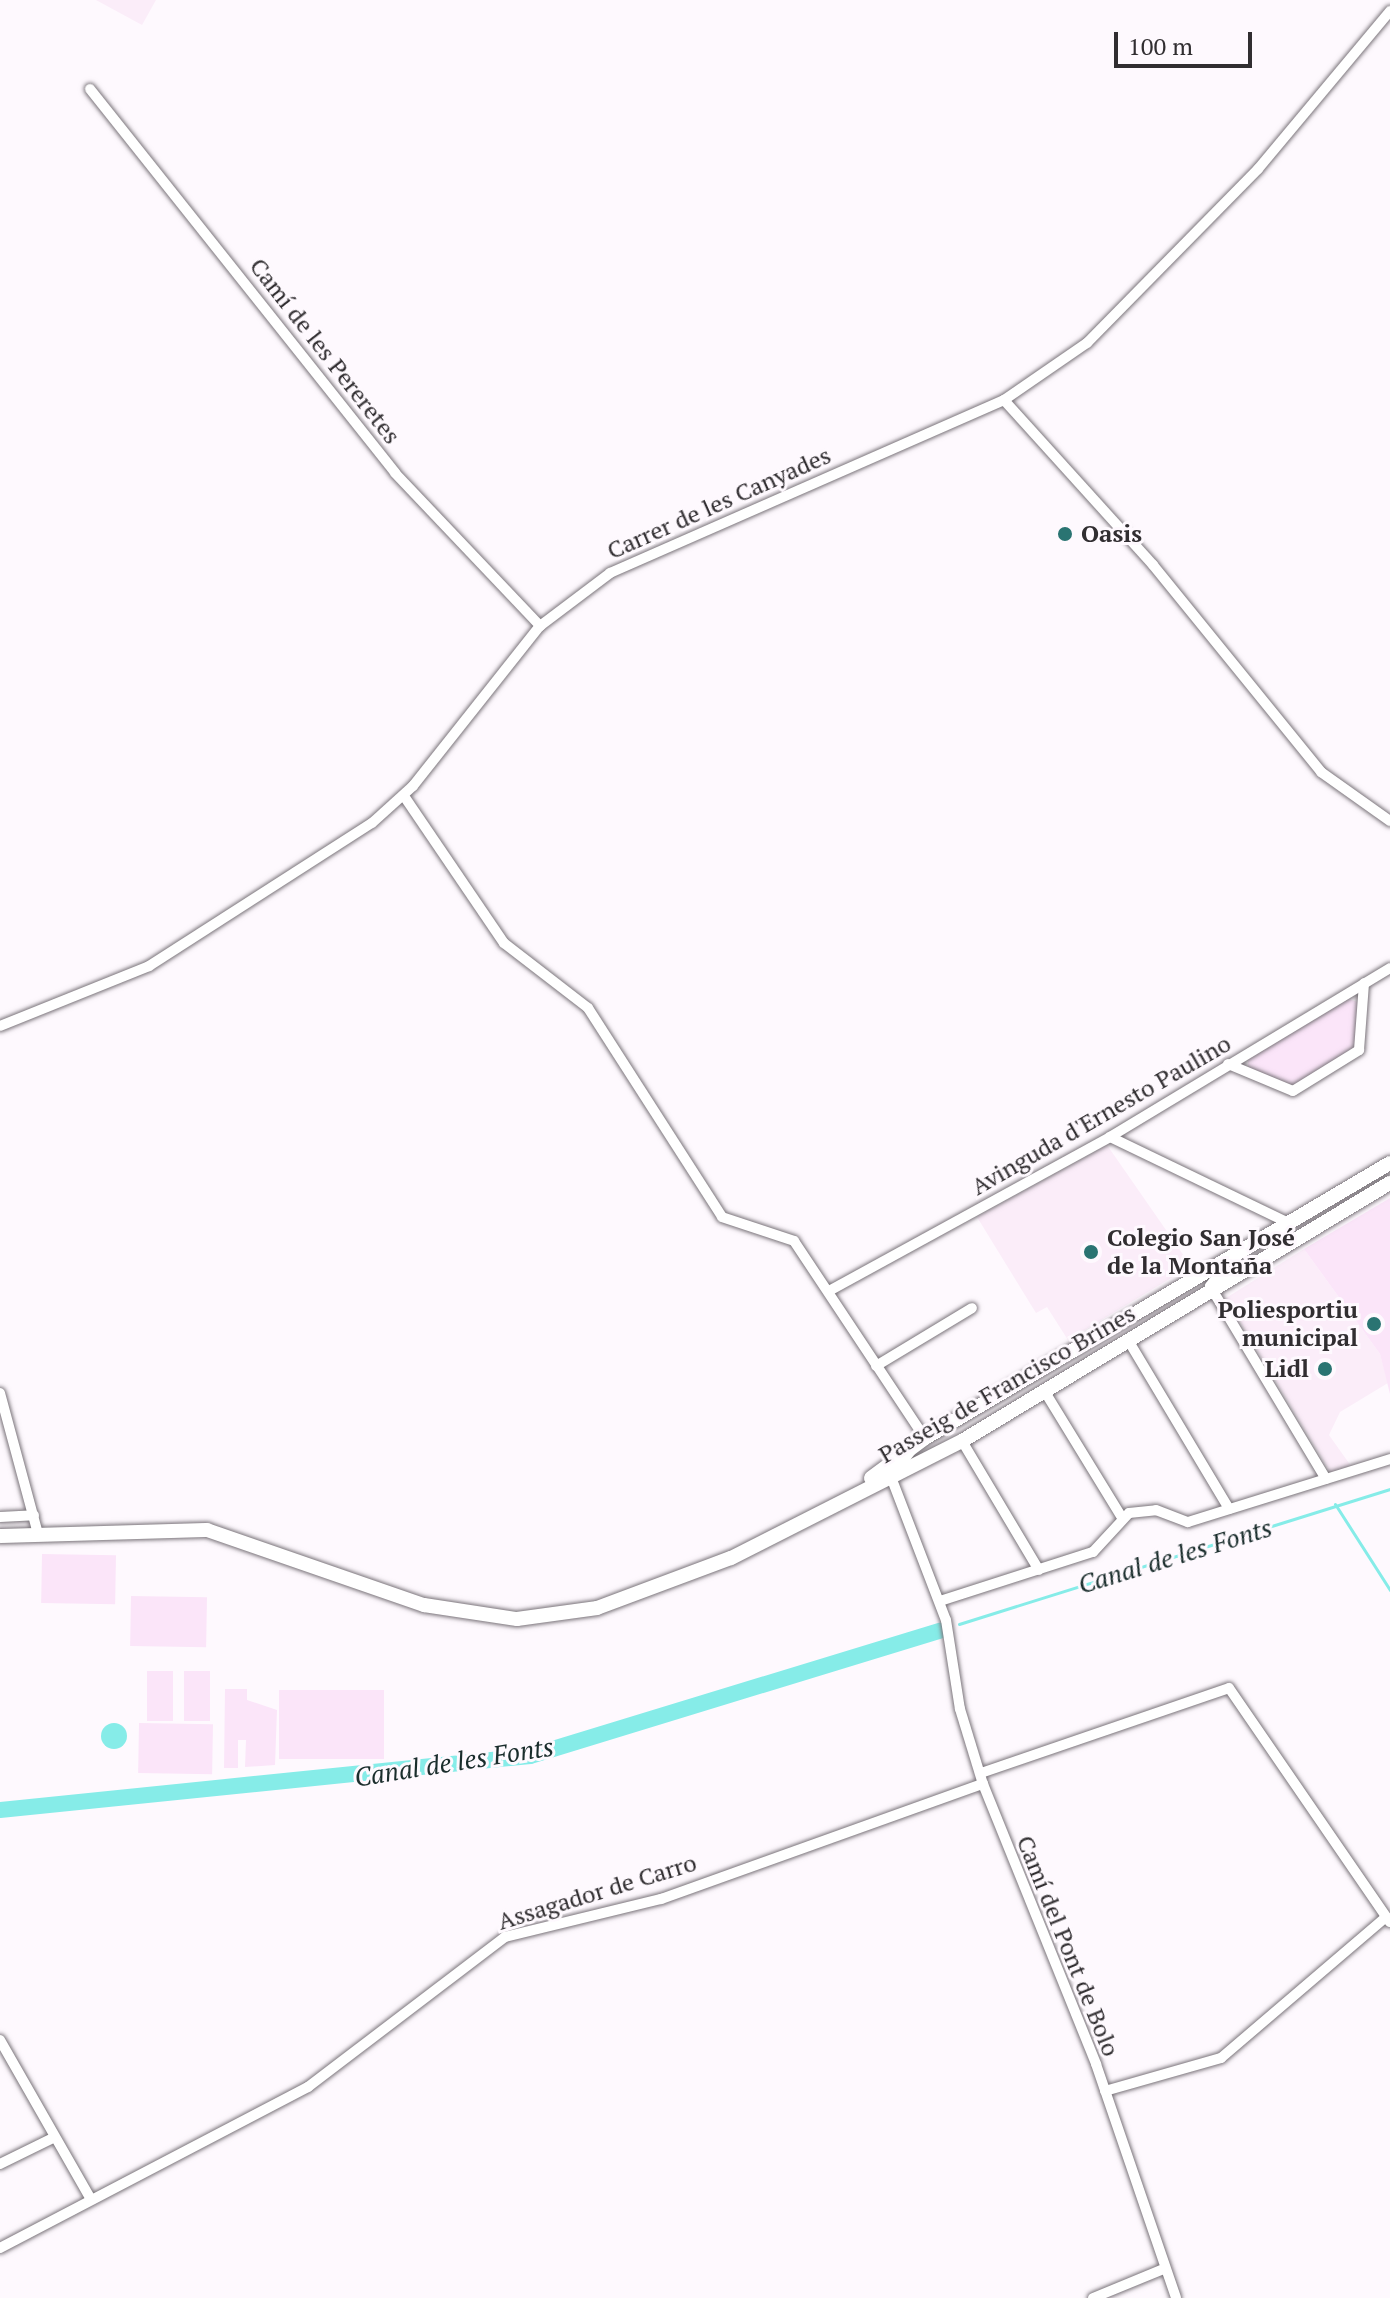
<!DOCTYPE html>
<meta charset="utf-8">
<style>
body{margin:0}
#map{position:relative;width:1390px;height:2298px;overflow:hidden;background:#fef9fe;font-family:"PT Serif",serif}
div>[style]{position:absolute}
.built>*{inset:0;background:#fbedf9}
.green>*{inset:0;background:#fbe5f9;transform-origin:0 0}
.water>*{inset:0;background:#86ece8}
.round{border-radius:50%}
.stream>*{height:3px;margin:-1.5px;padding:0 1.5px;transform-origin:1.5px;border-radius:1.5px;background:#86ece8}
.river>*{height:16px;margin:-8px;padding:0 8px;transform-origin:8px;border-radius:8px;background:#86ece8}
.roads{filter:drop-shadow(0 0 2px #7a747a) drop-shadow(0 0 2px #7a747a)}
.street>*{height:10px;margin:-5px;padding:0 5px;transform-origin:5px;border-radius:5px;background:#fff}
.secondary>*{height:14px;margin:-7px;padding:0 7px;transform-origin:7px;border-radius:7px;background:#fff}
.dots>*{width:22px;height:22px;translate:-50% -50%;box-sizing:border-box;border:4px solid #fef9fe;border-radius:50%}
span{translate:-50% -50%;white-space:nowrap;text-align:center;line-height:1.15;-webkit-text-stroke:6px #fef9fe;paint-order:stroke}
.street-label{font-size:24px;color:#312e31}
.poi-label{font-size:24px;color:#312e31;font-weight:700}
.left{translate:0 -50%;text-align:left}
.right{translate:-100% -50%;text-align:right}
.water-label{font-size:26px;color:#1a2d2c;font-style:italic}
.scale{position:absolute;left:1114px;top:32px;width:138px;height:36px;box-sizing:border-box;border:4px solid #312e31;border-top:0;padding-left:10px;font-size:24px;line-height:28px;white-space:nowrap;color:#312e31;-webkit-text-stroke:6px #fef9fe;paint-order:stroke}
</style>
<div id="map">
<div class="built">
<i style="clip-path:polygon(96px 0,156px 0,142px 25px)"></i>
<i style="clip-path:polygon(1107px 1145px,1191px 1266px,1068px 1340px,1047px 1307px,1036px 1313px,977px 1217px)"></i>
<i style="clip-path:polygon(1304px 1249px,1380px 1354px,1388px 1383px,1340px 1412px,1329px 1435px,1351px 1466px,1331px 1473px,1226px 1298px)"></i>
</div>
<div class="green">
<i style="clip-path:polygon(1348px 999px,1358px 1002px,1357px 1048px,1289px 1089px,1248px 1069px,1248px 1059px)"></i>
<i style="clip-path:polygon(1390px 1198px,1390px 1394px,1380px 1354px,1304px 1249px)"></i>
<i style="left:42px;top:1554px;width:74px;height:49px;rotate:1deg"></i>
<i style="left:131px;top:1596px;width:76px;height:50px;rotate:1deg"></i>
<i style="left:147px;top:1671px;width:26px;height:50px"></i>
<i style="left:184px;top:1671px;width:26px;height:50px"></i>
<i style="clip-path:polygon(225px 1689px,247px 1689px,247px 1700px,277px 1710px,275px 1765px,245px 1767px,246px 1740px,238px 1740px,238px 1768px,224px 1768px)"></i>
<i style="left:384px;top:1690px;width:69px;height:105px;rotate:90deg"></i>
<i style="left:139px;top:1723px;width:74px;height:50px;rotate:1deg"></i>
</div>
<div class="water">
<i class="round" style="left:101px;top:1723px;width:26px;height:26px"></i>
</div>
<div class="stream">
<i style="left:1335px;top:1504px;width:102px;rotate:57.4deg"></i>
<i style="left:959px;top:1624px;width:452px;rotate:-17.4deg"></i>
</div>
<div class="river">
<i style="left:0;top:1810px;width:533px;rotate:-5.82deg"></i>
<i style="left:530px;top:1756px;width:429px;rotate:-17deg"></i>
</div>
<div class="roads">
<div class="street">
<i style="left:90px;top:89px;width:490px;rotate:51.5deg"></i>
<i style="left:395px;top:473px;width:211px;rotate:46.5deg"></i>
<i style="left:1004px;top:400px;width:222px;rotate:47.9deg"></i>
<i style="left:1153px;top:565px;width:267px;rotate:50.9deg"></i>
<i style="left:1321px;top:772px;width:85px;rotate:35.4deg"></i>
<i style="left:404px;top:796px;width:178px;rotate:55.8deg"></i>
<i style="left:504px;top:943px;width:106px;rotate:37.7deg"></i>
<i style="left:588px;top:1008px;width:248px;rotate:57.3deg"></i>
<i style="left:722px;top:1217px;width:76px;rotate:18.4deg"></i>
<i style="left:794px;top:1241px;width:237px;rotate:56.4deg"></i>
<i style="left:0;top:1026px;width:161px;rotate:-21.9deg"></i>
<i style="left:149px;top:966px;width:265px;rotate:-32.7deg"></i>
<i style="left:372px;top:823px;width:55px;rotate:-42.1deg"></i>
<i style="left:413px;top:786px;width:204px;rotate:-51.6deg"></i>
<i style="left:540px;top:626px;width:88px;rotate:-37.1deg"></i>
<i style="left:610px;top:573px;width:430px;rotate:-23.7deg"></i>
<i style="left:1004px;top:400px;width:101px;rotate:-34.5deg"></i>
<i style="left:1087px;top:343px;width:244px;rotate:-45.5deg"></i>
<i style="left:1258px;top:169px;width:206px;rotate:-50.1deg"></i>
<i style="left:1228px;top:1064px;width:70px;rotate:22.6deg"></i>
<i style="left:1293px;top:1091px;width:78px;rotate:-31.8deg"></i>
<i style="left:1359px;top:1050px;width:67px;rotate:-85.7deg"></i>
<i style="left:1110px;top:1137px;width:199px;rotate:25.7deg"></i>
<i style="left:1221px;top:1271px;width:19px;rotate:126deg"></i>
<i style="left:1210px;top:1286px;width:225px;rotate:59deg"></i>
<i style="left:829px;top:1291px;width:320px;rotate:-28.7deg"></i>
<i style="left:1110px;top:1137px;width:327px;rotate:-31.1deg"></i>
<i style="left:1128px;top:1340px;width:197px;rotate:59.1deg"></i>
<i style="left:876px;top:1366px;width:112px;rotate:-31.1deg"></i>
<i style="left:1045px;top:1392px;width:145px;rotate:58.5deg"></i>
<i style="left:0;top:1393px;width:146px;rotate:74.9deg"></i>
<i style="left:962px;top:1441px;width:150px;rotate:59.2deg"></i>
<i style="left:913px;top:1448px;width:36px;rotate:127deg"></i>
<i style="left:891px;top:1477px;width:153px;rotate:69deg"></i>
<i style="left:946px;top:1620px;width:90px;rotate:81.1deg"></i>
<i style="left:960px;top:1709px;width:78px;rotate:73deg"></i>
<i style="left:983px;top:1784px;width:302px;rotate:68deg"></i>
<i style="left:1096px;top:2064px;width:247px;rotate:71.1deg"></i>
<i style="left:0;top:1517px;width:34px;rotate:-3deg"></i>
<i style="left:940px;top:1601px;width:161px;rotate:-17.8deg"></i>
<i style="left:1093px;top:1552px;width:53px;rotate:-47.3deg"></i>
<i style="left:1129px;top:1513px;width:27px;rotate:-6deg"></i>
<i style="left:1156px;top:1510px;width:34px;rotate:21deg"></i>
<i style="left:1188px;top:1522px;width:212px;rotate:-17.3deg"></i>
<i style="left:981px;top:1773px;width:262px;rotate:-18.9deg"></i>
<i style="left:1229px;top:1688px;width:284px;rotate:55.5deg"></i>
<i style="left:0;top:2040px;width:182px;rotate:60.3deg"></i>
<i style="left:1105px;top:2091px;width:121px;rotate:-15.9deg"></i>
<i style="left:1221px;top:2058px;width:217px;rotate:-40.5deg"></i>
<i style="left:0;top:2164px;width:59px;rotate:-26.1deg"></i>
<i style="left:0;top:2248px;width:348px;rotate:-27.6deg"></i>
<i style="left:308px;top:2087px;width:248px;rotate:-37.3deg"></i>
<i style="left:505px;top:1937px;width:161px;rotate:-13.7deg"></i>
<i style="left:661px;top:1899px;width:342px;rotate:-19.7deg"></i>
<i style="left:1093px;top:2298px;width:74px;rotate:-22.4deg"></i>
</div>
<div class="secondary">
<i style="left:871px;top:1478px;width:67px;rotate:-36.5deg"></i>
<i style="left:925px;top:1438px;width:540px;rotate:-30.6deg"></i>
<i style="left:0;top:1536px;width:207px;rotate:-1.7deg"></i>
<i style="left:207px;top:1530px;width:230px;rotate:19.1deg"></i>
<i style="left:424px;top:1605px;width:94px;rotate:8.6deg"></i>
<i style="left:517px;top:1619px;width:81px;rotate:-7.8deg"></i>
<i style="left:597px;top:1608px;width:143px;rotate:-20.5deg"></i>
<i style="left:731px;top:1558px;width:259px;rotate:-26.9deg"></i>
<i style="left:962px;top:1441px;width:500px;rotate:-31.1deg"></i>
</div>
</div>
<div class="dots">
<i style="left:1065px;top:534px;background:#2a7472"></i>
<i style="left:1091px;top:1252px;background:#2a7472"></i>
<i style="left:1374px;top:1324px;background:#2a7472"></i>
<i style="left:1325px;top:1369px;background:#2a7472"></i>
</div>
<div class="street-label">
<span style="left:325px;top:351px;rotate:52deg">Camí de les Pereretes</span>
<span style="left:719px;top:503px;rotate:-24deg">Carrer de les Canyades</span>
<span style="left:1101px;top:1115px;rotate:-30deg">Avinguda d'Ernesto Paulino</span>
<span style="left:1007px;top:1384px;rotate:-30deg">Passeig de Francisco Brines</span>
<span style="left:597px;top:1892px;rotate:-17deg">Assagador de Carro</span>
<span style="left:1068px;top:1946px;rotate:68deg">Camí del Pont de Bolo</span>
</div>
<div class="poi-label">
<span class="left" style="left:1081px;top:534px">Oasis</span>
<span class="left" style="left:1107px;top:1252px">Colegio San José<br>de la Montaña</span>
<span class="right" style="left:1358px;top:1324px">Poliesportiu<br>municipal</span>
<span class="right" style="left:1309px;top:1369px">Lidl</span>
</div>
<div class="water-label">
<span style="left:1175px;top:1556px;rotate:-17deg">Canal de les Fonts</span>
<span style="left:454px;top:1762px;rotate:-9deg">Canal de les Fonts</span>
</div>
<div class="scale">100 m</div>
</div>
